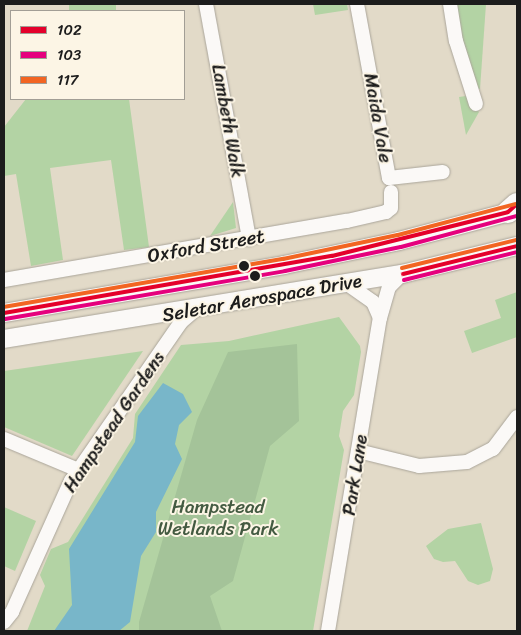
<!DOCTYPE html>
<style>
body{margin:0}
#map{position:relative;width:521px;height:635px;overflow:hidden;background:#e2dac8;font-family:Sriracha,sans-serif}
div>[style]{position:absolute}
.green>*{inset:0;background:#b3d3a4;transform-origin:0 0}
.forest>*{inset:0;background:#a4c399}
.water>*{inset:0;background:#78b6c9}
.roads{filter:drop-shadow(0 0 1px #aaa59a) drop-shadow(0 0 1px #aaa59a)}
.minor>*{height:14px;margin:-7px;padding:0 7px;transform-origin:7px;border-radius:7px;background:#fbf9f7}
.tertiary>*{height:18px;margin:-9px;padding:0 9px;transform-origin:9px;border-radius:9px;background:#fbf9f7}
.primary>*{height:22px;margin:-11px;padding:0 11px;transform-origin:11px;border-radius:11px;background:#fbf9f7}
.bus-1>*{height:4px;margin:-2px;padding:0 2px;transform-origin:2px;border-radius:2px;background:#e4002b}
.bus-2>*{height:4px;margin:-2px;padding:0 2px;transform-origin:2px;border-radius:2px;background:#e5007d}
.bus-3>*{height:4px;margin:-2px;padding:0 2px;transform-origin:2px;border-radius:2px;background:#f26522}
.dots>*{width:14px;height:14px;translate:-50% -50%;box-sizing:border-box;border:2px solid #fcf5e5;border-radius:50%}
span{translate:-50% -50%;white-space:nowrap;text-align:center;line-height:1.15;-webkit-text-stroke:4px #fcf5e5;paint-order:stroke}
.street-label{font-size:19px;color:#1c1c1c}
.park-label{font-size:19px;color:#435a41}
.frame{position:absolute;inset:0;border:5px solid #1c1c1c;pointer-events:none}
.legend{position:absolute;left:10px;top:10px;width:175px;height:90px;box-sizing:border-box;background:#fcf5e5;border:1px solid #a29e95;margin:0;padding:6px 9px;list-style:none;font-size:15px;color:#1c1c1c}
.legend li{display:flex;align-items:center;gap:10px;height:25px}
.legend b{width:25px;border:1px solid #a29e95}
</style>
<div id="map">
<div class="green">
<i style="left:69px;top:4px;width:47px;height:7px"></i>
<i style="clip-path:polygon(313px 4px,347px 4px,348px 10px,315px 15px)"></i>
<i style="clip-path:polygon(457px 4px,486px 4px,480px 89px,474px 88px,464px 55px)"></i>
<i style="clip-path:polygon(466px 96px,479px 112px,466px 135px,459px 97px)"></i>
<i style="clip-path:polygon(26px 99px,129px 99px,149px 247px,124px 250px,111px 160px,50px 168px,63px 260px,31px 266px,16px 174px,4px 176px,4px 127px)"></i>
<i style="clip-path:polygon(233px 202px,236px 228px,210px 236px)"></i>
<i style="clip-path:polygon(517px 292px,517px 337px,472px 353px,464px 331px,501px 318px,495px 300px)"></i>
<i style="clip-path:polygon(339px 317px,360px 346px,361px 352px,354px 395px,343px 411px,339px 436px,344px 450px,313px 631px,27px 631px,45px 586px,40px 575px,51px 549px,68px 542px,133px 438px,135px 414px,181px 345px,229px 341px)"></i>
<i style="clip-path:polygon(143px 351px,72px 456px,4px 427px,4px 371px)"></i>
<i style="clip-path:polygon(4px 507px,36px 521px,15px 571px,4px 566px)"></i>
<i style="clip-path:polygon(481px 523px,493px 569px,490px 581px,478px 585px,468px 581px,455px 561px,443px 562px,434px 559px,426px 546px,448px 529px)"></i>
</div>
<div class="forest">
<i style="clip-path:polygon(297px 344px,299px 421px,270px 446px,233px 581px,210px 596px,222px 631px,139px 631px,139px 622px,197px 420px,228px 352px)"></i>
</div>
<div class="water">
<i style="clip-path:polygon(163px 383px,183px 394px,192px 412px,179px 425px,175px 444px,182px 459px,156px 512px,156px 532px,141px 556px,130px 622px,119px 631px,54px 631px,72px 605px,69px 549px,135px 442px,138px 416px)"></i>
</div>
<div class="roads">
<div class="minor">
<i style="left:206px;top:4px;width:239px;rotate:79.6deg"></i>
<i style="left:357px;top:4px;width:177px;rotate:79.6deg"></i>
<i style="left:389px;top:178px;width:54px;rotate:-6.3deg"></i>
<i style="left:450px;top:4px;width:37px;rotate:81deg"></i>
<i style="left:456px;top:41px;width:66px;rotate:72.4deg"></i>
<i style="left:4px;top:280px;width:348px;rotate:-9.8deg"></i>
<i style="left:347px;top:221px;width:40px;rotate:-13deg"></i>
<i style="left:386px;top:212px;width:6px;rotate:-39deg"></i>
<i style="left:391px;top:208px;width:16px;rotate:-90deg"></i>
<i style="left:346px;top:283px;width:33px;rotate:35deg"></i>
<i style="left:373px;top:302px;width:17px;rotate:66deg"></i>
<i style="left:4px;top:439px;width:80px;rotate:22.7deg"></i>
<i style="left:358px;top:451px;width:63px;rotate:13.8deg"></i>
<i style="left:419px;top:466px;width:48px;rotate:-4.8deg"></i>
<i style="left:467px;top:462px;width:29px;rotate:-27deg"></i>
<i style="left:493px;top:449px;width:40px;rotate:-53deg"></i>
<i style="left:4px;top:622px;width:13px;rotate:-51deg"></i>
<i style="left:12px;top:612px;width:144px;rotate:-65.8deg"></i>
<i style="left:71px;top:481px;width:193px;rotate:-55.3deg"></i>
<i style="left:181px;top:322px;width:20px;rotate:-41deg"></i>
<i style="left:328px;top:631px;width:317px;rotate:-80.6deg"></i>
<i style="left:380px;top:318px;width:32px;rotate:-74deg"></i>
<i style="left:389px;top:287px;width:18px;rotate:-45deg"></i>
</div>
<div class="tertiary">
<i style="left:4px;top:313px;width:284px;rotate:-9.7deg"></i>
<i style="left:284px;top:265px;width:117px;rotate:-11.8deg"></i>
<i style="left:399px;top:241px;width:122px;rotate:-14.7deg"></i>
<i style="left:4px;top:339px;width:403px;rotate:-9.3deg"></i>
<i style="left:402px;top:274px;width:118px;rotate:-13.7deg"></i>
</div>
<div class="primary">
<i style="left:508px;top:212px;width:12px;rotate:-42deg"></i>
</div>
</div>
<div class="bus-1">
<i style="left:403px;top:274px;width:117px;rotate:-13.8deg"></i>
<i style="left:4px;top:313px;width:333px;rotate:-9.9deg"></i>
<i style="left:332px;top:256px;width:181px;rotate:-14deg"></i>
<i style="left:508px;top:212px;width:12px;rotate:-42deg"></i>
</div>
<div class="bus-2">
<i style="left:404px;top:280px;width:116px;rotate:-13.9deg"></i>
<i style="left:5px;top:319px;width:284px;rotate:-9.7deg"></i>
<i style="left:285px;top:271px;width:118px;rotate:-11.7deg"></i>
<i style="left:401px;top:247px;width:120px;rotate:-15deg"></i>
</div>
<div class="bus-3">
<i style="left:402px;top:268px;width:117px;rotate:-13.8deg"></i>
<i style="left:4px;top:307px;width:283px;rotate:-9.8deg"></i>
<i style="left:283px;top:259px;width:117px;rotate:-11.8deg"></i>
<i style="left:398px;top:235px;width:121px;rotate:-14.8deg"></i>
</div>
<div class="dots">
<i style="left:244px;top:266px;background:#1c1c1c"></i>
<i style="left:255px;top:276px;background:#1c1c1c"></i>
</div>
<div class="street-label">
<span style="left:378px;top:118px;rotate:80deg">Maida Vale</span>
<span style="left:228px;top:121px;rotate:80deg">Lambeth Walk</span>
<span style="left:206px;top:246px;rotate:-10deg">Oxford Street</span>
<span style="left:262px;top:298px;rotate:-10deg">Seletar Aerospace Drive</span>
<span style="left:114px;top:422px;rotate:-56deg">Hampstead Gardens</span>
<span style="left:355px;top:475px;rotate:-81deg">Park Lane</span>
</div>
<div class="park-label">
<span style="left:218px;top:518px">Hampstead<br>Wetlands Park</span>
</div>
<div class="frame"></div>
<ul class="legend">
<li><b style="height:6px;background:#e4002b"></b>102</li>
<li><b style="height:6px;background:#e5007d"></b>103</li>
<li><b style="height:6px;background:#f26522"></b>117</li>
</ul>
</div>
